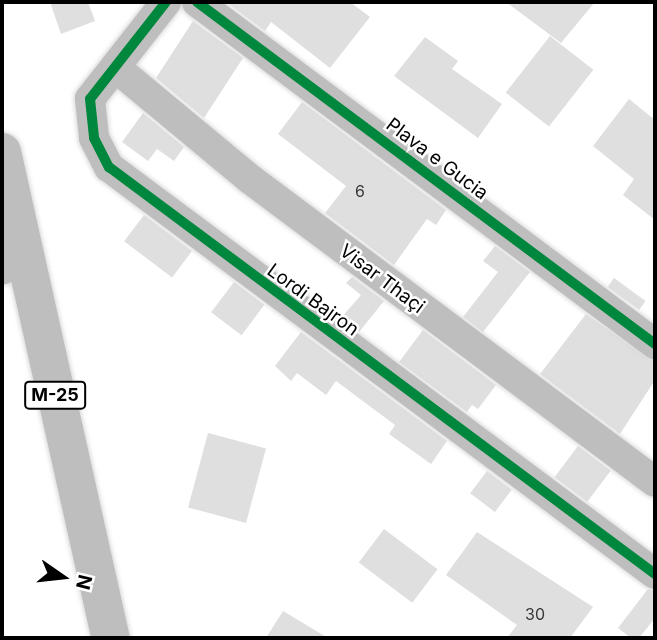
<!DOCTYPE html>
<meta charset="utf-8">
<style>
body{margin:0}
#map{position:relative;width:657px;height:640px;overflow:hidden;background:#fff;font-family:Inter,sans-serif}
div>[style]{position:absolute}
.building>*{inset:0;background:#dfdfdf;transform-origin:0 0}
.roads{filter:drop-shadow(0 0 2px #dbdbdb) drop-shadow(0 0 2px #dbdbdb)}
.minor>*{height:30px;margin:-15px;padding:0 15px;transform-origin:15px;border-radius:15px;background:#bebebe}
.tertiary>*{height:37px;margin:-18.5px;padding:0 18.5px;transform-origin:18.5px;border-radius:18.5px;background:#bebebe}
.primary>*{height:38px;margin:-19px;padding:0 19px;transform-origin:19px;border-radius:19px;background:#bebebe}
.cycleway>*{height:10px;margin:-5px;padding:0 5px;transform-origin:5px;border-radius:5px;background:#00873e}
span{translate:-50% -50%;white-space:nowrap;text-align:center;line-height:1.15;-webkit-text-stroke:5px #fff;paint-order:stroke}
.number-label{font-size:16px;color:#383838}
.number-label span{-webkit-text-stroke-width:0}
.shield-label span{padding:2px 5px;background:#fff;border:2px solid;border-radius:5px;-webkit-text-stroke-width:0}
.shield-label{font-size:18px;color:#000;font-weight:700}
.street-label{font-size:19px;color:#000}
.frame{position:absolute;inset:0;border:4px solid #000;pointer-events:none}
.north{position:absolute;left:28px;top:542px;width:70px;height:70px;-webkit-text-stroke:5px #fff;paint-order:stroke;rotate:104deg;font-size:19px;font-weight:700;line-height:28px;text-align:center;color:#000}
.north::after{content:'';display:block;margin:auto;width:24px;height:32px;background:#000;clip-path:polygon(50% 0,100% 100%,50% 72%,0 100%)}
</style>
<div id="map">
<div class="building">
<i style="clip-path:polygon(50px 2px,88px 2px,95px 21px,61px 34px)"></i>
<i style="clip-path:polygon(226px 2px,350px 2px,370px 17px,330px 68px,271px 22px,265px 31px)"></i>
<i style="clip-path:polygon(506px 2px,595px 2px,561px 43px)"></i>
<i style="clip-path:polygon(193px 21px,243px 58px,204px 118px,156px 78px)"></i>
<i style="left:550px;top:36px;width:55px;height:72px;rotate:38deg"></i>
<i style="clip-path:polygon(425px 37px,458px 61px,452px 69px,502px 104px,478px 138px,394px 76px)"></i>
<i style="clip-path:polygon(629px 99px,655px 120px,655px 220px,623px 195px,634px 179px,593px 146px)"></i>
<i style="clip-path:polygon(302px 102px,446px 210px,436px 225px,427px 219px,394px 265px,325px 213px,346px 186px,278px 134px)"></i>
<i style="clip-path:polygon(143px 113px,184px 147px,174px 161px,157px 149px,148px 161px,122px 142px)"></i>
<i style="left:144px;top:215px;width:60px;height:33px;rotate:37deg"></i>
<i style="clip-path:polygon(495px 246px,530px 272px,483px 332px,463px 317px,498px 272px,483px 261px)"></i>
<i style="clip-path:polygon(352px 277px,384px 301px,359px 332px,341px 318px,361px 295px,346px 283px)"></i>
<i style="left:614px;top:278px;width:39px;height:11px;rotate:36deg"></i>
<i style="left:234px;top:282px;width:38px;height:38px;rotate:37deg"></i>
<i style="clip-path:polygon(586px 314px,655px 362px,655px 380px,620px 434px,540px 374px)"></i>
<i style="clip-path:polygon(423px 330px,496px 385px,478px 409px,472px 405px,467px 412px,399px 362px)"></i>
<i style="clip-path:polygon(301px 332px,447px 441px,431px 464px,389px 434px,395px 425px,336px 381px,326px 395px,297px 373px,291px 381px,275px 366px)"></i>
<i style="left:208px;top:433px;width:60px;height:77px;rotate:15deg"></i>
<i style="left:578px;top:446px;width:41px;height:39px;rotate:37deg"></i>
<i style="left:487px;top:471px;width:31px;height:28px;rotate:37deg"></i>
<i style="left:384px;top:529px;width:67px;height:42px;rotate:37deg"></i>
<i style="clip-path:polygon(477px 532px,593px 607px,570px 638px,507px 638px,517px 625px,446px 575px)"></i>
<i style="clip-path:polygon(648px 589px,655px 591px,655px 618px,639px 638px,631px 638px,618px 628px)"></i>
<i style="clip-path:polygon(283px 611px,328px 638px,266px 638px)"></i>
</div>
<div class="roads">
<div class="minor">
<i style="left:166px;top:2px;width:123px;rotate:128.1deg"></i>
<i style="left:90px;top:99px;width:39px;rotate:84deg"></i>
<i style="left:94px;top:138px;width:33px;rotate:63deg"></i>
<i style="left:109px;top:167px;width:681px;rotate:36.7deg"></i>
<i style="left:197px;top:2px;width:572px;rotate:36.75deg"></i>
<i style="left:115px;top:67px;width:175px;rotate:39.7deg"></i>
<i style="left:250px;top:179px;width:506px;rotate:36.8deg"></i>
</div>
<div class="tertiary">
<i style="left:2px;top:265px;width:26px;rotate:-40deg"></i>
</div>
<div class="primary">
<i style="left:2px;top:152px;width:498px;rotate:77.4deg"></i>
</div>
</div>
<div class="cycleway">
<i style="left:166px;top:2px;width:123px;rotate:128.1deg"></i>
<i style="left:90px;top:99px;width:39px;rotate:84deg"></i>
<i style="left:94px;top:138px;width:33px;rotate:63deg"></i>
<i style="left:109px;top:167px;width:681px;rotate:36.7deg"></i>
<i style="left:197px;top:2px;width:572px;rotate:36.75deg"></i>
</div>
<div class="number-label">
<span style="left:360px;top:191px">6</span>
<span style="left:535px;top:614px">30</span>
</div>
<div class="shield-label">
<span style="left:55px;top:395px">M-25</span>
</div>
<div class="street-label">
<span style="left:437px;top:159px;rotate:37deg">Plava e Gucia</span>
<span style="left:382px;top:279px;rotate:37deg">Visar Thaçi</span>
<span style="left:313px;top:300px;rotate:36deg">Lordi Bajron</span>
</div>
<div class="frame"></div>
<div class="north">N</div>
</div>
